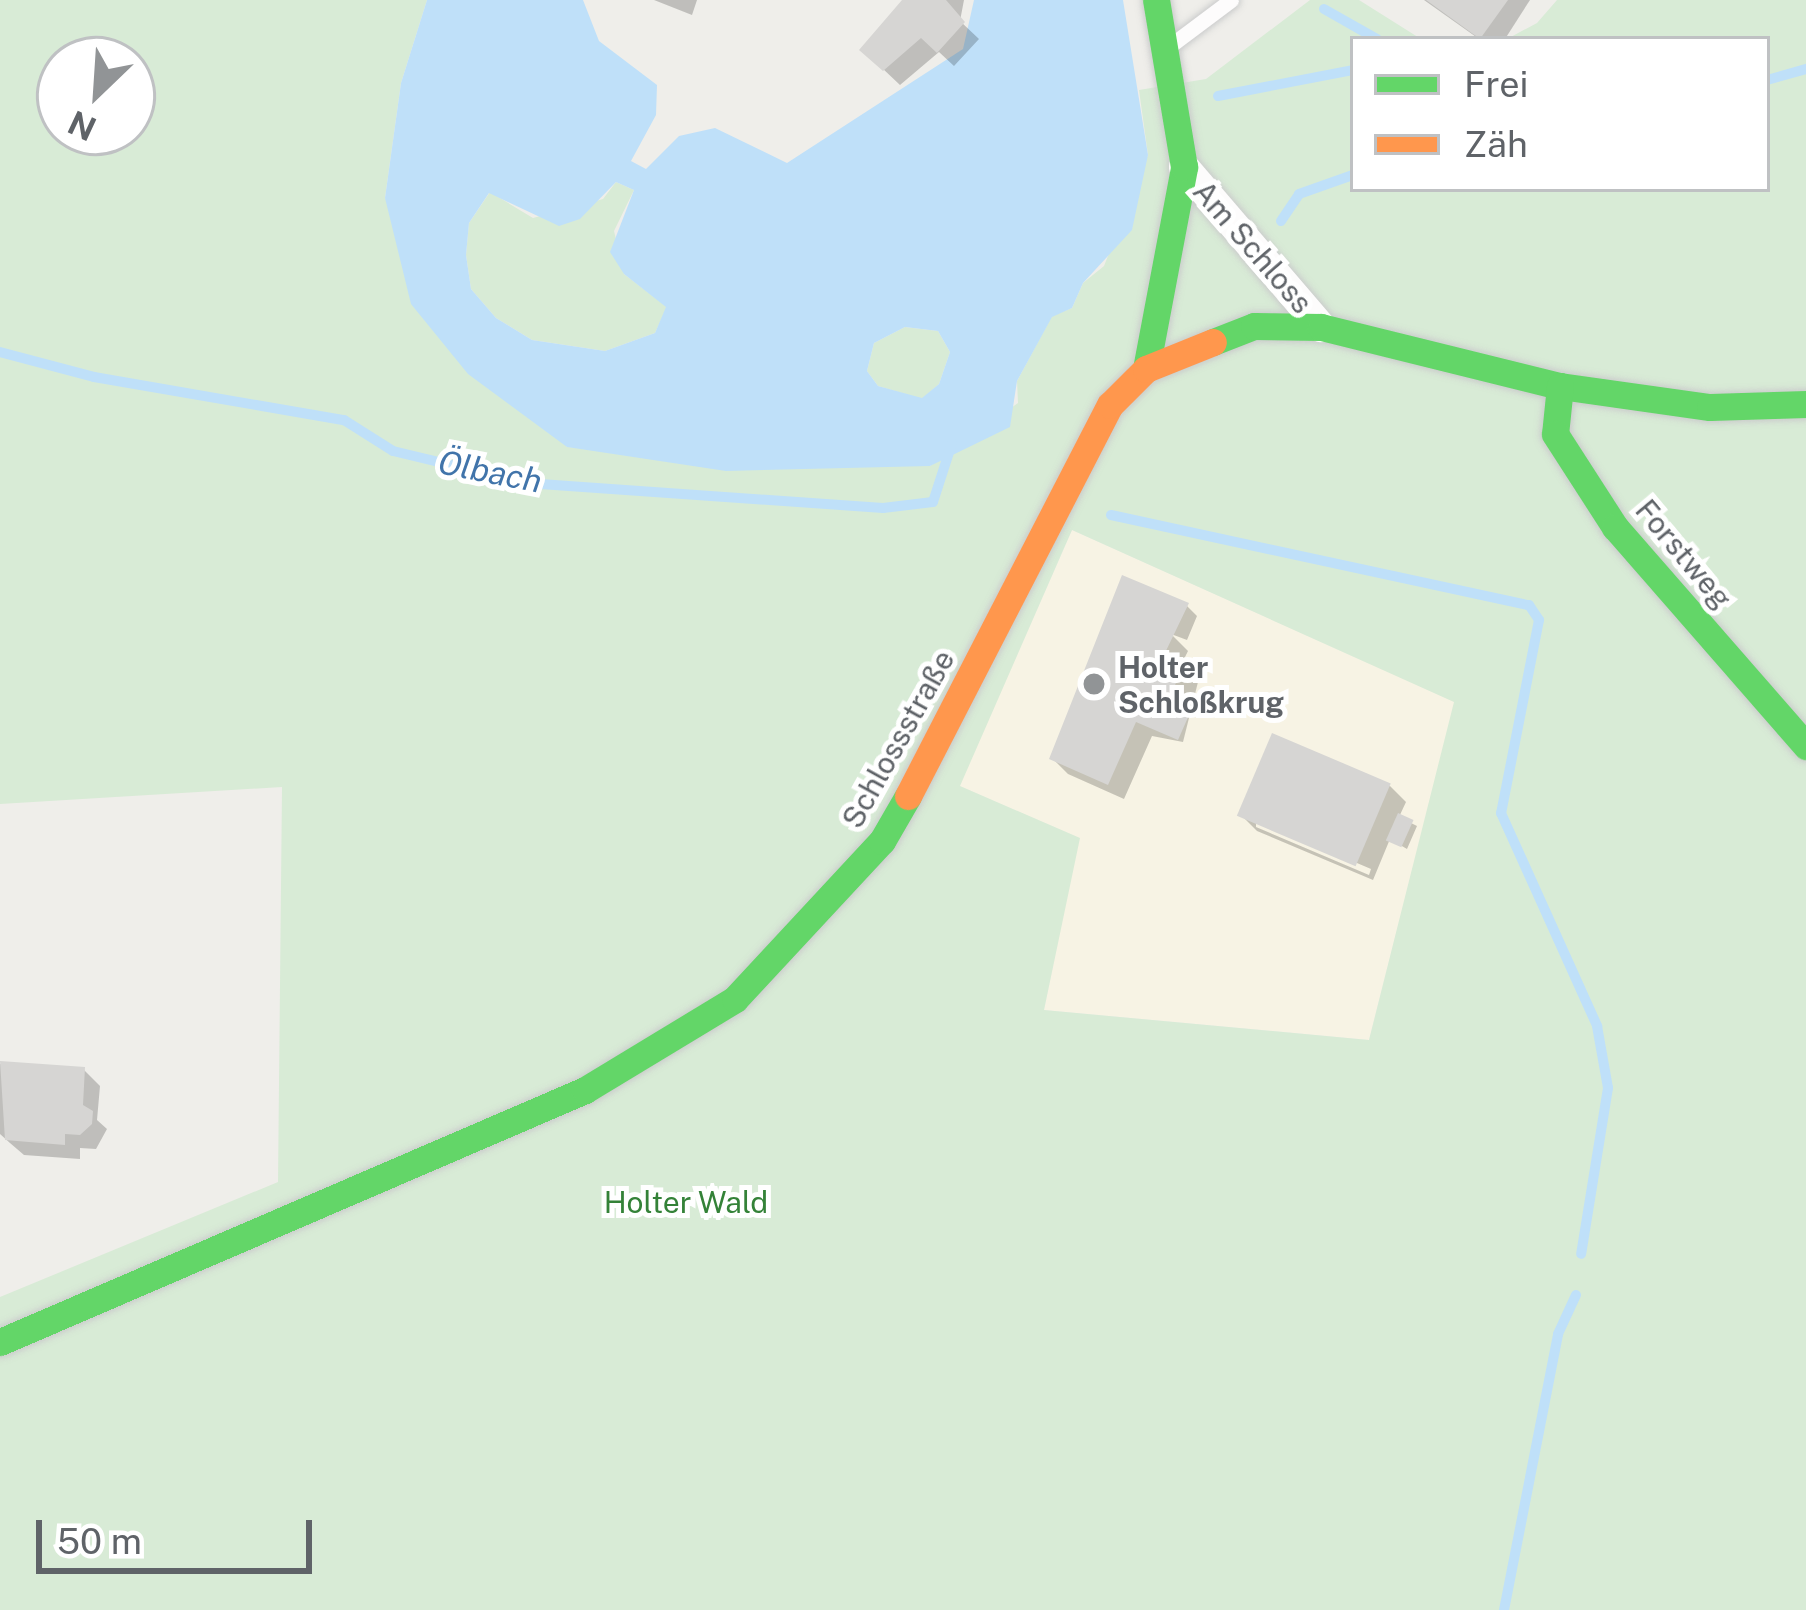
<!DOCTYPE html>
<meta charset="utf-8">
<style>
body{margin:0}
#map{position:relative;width:1806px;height:1610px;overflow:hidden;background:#efeeea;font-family:"Public Sans",sans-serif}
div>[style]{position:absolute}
.commercial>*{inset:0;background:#f7f3e4}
.green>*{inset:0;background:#d8ebd6}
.water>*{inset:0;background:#bfe0f9}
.shadow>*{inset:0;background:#0003}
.stream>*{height:10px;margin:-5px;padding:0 5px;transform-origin:5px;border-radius:5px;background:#bfe0f9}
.building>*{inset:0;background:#d6d5d3;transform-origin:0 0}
.roads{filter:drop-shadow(0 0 3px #cbcccc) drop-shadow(0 0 3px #cbcccc)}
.lane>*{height:15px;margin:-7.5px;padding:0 7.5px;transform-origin:7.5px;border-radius:7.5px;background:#fdfcfc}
.street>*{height:30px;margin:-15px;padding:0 15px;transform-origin:15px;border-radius:15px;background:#fdfcfc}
.fast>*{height:27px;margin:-13.5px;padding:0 13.5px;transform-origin:13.5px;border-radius:13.5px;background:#63d668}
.slow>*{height:27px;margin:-13.5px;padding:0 13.5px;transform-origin:13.5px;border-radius:13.5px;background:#ff974d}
.dots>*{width:33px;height:33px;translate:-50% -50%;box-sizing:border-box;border:6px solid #fff;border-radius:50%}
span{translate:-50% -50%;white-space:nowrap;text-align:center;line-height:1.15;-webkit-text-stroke:10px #fff;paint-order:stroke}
.street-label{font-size:30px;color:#5f6368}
.poi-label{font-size:30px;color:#5f6368;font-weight:700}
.left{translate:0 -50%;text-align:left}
.park-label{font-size:30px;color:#348238}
.water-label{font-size:33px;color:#4174aa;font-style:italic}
.legend{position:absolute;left:1350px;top:36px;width:420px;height:156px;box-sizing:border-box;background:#fff;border:3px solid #bfc1c3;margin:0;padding:15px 21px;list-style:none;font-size:36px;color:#5f6368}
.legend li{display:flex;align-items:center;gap:24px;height:60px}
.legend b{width:60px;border:3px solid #bfc1c3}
.north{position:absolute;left:36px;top:36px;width:120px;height:120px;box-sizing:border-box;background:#fff;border:3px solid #bfc1c3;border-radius:50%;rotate:205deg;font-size:33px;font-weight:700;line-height:48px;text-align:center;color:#5f6368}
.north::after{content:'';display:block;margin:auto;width:42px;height:54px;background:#919496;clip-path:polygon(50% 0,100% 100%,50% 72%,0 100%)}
.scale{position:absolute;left:36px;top:1520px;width:276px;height:54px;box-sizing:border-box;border:6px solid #5f6368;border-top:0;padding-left:15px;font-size:36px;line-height:42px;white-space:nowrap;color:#5f6368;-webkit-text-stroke:9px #fff;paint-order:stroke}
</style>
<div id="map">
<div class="commercial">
<i style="clip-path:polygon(1072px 530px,1455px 702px,1369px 1040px,1044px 1010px,1079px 838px,959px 786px)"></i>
</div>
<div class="green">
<i style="clip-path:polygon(evenodd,0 0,427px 0,401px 83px,385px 198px,567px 447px,930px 466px,1018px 403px,1017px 381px,1052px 316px,1072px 308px,1083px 283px,1104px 266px,1148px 155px,1139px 90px,1206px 79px,1310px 0,1359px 0,1421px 39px,1353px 39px,1353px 189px,1767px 189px,1767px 39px,1507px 39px,1537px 23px,1557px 0,1806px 0,1806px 1610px,0 1610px,0 1297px,278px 1182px,282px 787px,0 804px,0 0,60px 60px,132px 60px,132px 132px,60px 132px,60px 60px,0 0,1072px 530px,1454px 702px,1369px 1040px,1044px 1010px,1080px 838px,960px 786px,1072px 530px)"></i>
<i style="clip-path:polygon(616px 182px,634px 190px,614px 231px,624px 274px,667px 307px,655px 333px,605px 351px,532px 340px,496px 318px,471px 289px,466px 255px,469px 223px,490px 192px,533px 218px,603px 199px)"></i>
<i style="clip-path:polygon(905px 327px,938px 331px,950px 352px,939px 384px,922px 399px,878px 386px,867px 371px,874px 343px)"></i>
</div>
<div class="water">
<i style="clip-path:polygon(evenodd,427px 0,583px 0,599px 41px,657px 85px,656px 115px,631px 161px,646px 169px,679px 136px,715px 128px,787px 163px,963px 49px,974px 0,1123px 0,1148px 155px,1132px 230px,1083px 283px,1072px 308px,1052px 317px,1017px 381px,1010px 427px,930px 466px,726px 471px,567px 447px,468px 374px,411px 304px,385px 198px,401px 83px,427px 0,616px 182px,634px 190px,610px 252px,624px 274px,666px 307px,655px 333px,605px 351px,532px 340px,496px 318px,471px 289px,466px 255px,469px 223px,489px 193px,559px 226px,580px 219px,616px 182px,427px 0,905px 327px,938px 331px,950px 352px,939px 384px,922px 398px,878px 386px,867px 371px,874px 343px,905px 327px)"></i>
</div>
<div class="shadow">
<i style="clip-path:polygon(654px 0,697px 0,692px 15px)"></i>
<i style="clip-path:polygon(906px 0,964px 0,960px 21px,979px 39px,954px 66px,939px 52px,900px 85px,863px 50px)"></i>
<i style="clip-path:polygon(1424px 0,1530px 0,1505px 39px,1479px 39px)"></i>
<i style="clip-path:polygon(1187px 606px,1197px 616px,1187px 640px,1171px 634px,1188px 651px,1181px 665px,1198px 682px,1183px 742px,1152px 736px,1124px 799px,1068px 774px,1052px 758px)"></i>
<i style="clip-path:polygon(evenodd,1390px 786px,1406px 802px,1399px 817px,1417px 826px,1407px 849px,1390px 839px,1373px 880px,1257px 831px,1241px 815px,1390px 786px,1256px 820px,1371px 869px,1369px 875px,1256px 827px,1256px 820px)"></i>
<i style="clip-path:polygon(0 1064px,84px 1070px,100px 1086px,97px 1120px,107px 1129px,96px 1149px,80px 1148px,80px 1159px,24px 1155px,10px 1143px,0 1134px)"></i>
</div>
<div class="stream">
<i style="left:1324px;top:9px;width:61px;rotate:29.5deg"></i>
<i style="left:1767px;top:80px;width:41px;rotate:-15.8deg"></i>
<i style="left:1218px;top:96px;width:137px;rotate:-10.9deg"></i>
<i style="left:1281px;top:221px;width:32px;rotate:-56deg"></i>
<i style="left:1299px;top:194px;width:57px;rotate:-19.4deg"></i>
<i style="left:0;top:352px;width:97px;rotate:14.9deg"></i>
<i style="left:94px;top:377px;width:254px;rotate:9.8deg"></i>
<i style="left:344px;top:420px;width:58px;rotate:32.3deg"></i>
<i style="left:393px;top:451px;width:137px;rotate:13.5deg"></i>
<i style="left:526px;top:483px;width:358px;rotate:4deg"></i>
<i style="left:883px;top:508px;width:50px;rotate:-6.8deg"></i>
<i style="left:933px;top:502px;width:62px;rotate:-72.1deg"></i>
<i style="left:1111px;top:515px;width:428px;rotate:12.2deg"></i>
<i style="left:1529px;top:605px;width:18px;rotate:56deg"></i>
<i style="left:1539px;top:620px;width:197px;rotate:101.1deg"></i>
<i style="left:1501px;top:813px;width:234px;rotate:65.7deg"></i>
<i style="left:1597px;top:1026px;width:63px;rotate:79.9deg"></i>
<i style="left:1608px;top:1088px;width:168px;rotate:99.2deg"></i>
<i style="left:1504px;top:1610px;width:281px;rotate:-78.9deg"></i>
<i style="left:1558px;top:1334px;width:43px;rotate:-65.2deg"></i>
</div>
<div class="building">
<i style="clip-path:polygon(902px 0,946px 0,965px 22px,937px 53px,921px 38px,883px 71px,859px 50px)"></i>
<i style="clip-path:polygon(1426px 0,1508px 0,1480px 39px)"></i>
<i style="clip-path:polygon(1122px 575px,1189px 603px,1164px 655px,1184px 664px,1170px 697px,1193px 706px,1178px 740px,1136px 722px,1108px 785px,1049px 759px)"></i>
<i style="left:1272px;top:733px;width:129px;height:90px;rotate:23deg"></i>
<i style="left:1398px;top:813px;width:17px;height:30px;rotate:24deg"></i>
<i style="clip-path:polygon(0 1061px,85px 1067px,83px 1105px,93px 1111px,92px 1124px,80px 1135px,65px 1134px,65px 1145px,5px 1140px)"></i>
</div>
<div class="roads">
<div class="lane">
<i style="left:1171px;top:45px;width:75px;rotate:-36.9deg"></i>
</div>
<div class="street">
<i style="left:1184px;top:167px;width:211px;rotate:49.4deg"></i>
</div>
<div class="fast">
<i style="left:1213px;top:342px;width:44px;rotate:-21.3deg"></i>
<i style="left:1254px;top:326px;width:67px;rotate:0.9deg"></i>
<i style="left:1321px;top:327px;width:246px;rotate:13.9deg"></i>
<i style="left:1560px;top:386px;width:151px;rotate:8deg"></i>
<i style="left:1710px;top:407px;width:96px;rotate:-1.8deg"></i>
<i style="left:1146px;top:369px;width:206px;rotate:-79.3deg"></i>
<i style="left:1184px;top:167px;width:169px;rotate:-99.5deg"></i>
<i style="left:1560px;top:386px;width:48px;rotate:95.9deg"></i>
<i style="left:1555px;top:434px;width:111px;rotate:57.2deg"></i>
<i style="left:1615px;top:527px;width:291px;rotate:48.9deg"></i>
<i style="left:0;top:1342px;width:637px;rotate:-23.3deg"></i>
<i style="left:585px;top:1090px;width:175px;rotate:-31.2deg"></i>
<i style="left:735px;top:999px;width:216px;rotate:-47.1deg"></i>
<i style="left:882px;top:841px;width:52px;rotate:-60deg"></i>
</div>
<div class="slow">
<i style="left:908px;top:796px;width:440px;rotate:-62.7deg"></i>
<i style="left:1110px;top:405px;width:51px;rotate:-45deg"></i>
<i style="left:1146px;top:369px;width:72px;rotate:-21.9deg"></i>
</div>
</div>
<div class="dots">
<i style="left:1094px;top:684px;background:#919496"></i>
</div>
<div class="street-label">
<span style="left:1253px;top:247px;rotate:49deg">Am Schloss</span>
<span style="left:1684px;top:554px;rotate:50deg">Forstweg</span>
<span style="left:898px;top:739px;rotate:-61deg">Schlossstraße</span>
</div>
<div class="poi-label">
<span class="left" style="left:1118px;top:684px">Holter<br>Schloßkrug</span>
</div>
<div class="park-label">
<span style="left:686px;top:1202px">Holter Wald</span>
</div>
<div class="water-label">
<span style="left:490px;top:472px;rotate:11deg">Ölbach</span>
</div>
<ul class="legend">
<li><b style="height:15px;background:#63d668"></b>Frei</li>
<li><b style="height:15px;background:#ff974d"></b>Zäh</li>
</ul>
<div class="north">N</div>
<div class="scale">50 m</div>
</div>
